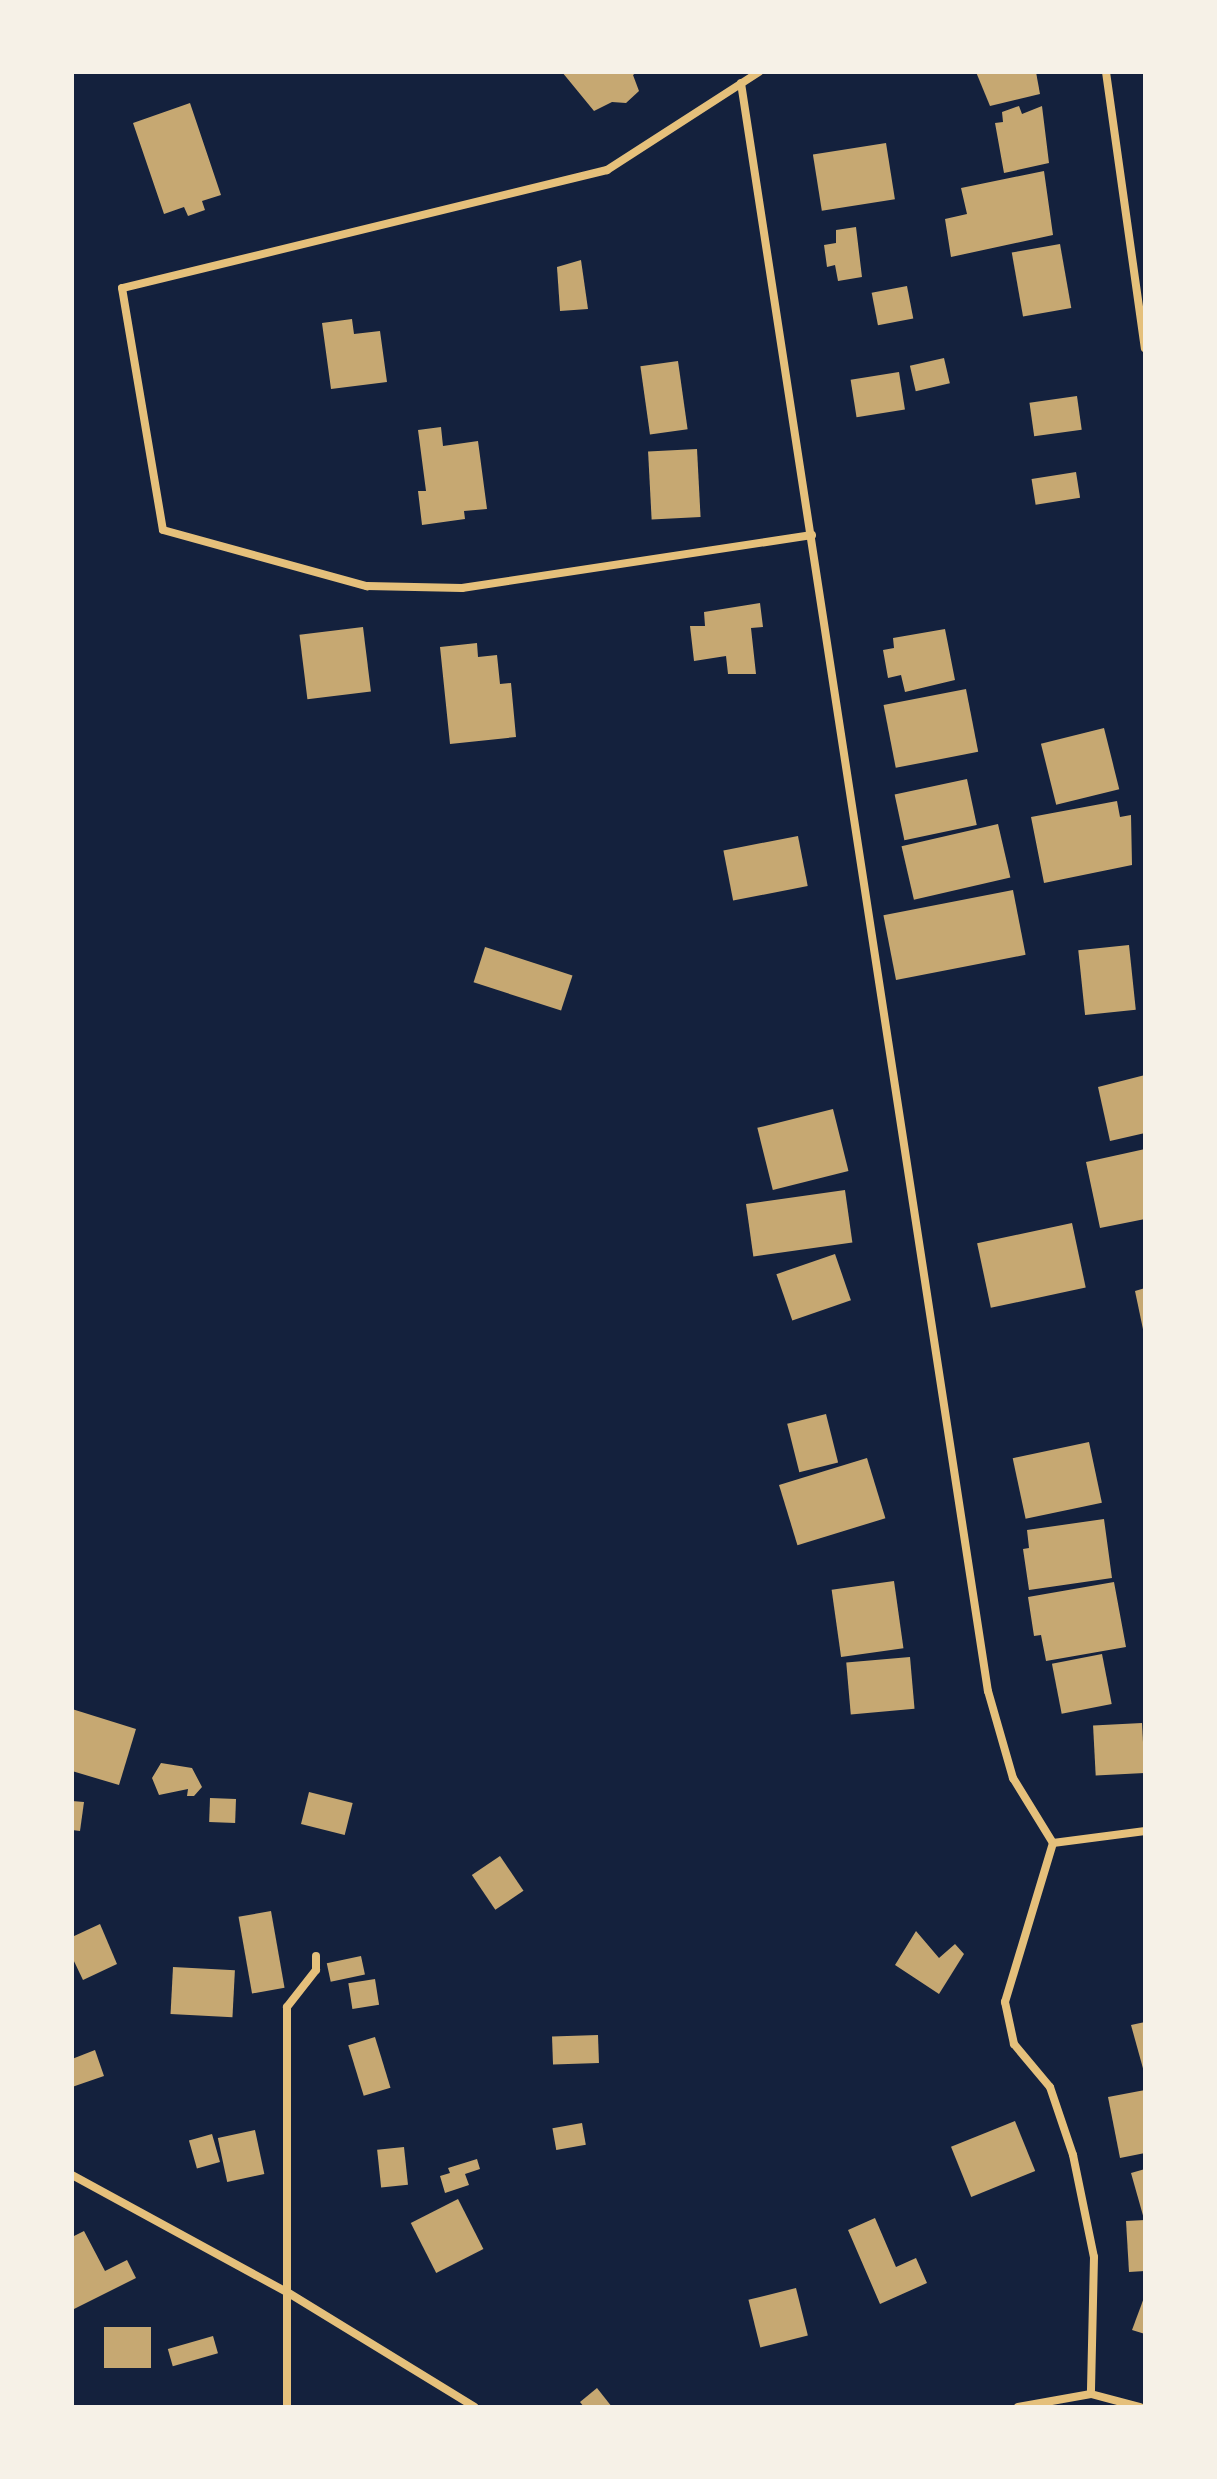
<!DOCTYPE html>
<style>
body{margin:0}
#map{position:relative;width:1217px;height:2479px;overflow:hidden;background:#14213d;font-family:Quicksand,sans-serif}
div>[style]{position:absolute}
.building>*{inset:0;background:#c6a872;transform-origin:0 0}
.minor>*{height:8px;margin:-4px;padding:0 4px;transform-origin:4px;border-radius:4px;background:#e5c07b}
span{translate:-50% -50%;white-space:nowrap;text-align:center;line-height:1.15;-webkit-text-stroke:7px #f6f1e7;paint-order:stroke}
.frame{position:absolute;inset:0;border:74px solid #f6f1e7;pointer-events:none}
</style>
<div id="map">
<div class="building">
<i style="clip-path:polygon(562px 72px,637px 72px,633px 75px,639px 91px,626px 103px,612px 102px,594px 111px)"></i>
<i style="clip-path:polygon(976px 72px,1036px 72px,1040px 94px,990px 106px)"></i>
<i style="clip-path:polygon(190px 103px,221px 195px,202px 201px,205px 210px,188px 216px,184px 207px,164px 214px,133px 123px)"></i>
<i style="clip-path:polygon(1019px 106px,1022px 114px,1042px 106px,1049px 163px,1004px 173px,995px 123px,1003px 122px,1002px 112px)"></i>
<i style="left:886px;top:143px;width:57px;height:74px;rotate:81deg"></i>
<i style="clip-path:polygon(1044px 171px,1053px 235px,951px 257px,945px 219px,967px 214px,961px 188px)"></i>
<i style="clip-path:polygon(856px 227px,862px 277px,838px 281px,835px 265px,827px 267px,824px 245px,836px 243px,836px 230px)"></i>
<i style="left:1060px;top:244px;width:65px;height:49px;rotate:80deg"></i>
<i style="clip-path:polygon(581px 260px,588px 309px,560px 311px,557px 267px)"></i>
<i style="left:907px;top:286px;width:33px;height:36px;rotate:79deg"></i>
<i style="clip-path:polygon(352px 319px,354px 334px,380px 331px,387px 382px,331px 389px,322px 323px)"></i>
<i style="left:944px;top:358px;width:26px;height:35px;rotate:77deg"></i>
<i style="left:678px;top:361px;width:69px;height:38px;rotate:82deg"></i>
<i style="left:899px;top:372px;width:38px;height:49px;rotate:81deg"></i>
<i style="left:1077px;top:396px;width:34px;height:48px;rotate:82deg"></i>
<i style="clip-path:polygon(441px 427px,443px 446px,478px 441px,487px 509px,464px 511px,465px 519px,422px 525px,418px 491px,426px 491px,418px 430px)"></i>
<i style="left:697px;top:449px;width:68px;height:49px;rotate:87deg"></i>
<i style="left:1076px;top:472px;width:26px;height:45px;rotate:81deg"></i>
<i style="clip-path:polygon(760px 603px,763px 627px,751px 628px,756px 674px,728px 674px,726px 656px,694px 661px,690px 626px,705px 626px,704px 612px)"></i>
<i style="left:363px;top:627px;width:65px;height:64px;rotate:83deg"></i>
<i style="clip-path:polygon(945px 629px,955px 680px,905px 692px,901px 675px,888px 678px,883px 650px,894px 648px,893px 638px)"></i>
<i style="clip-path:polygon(477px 643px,478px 657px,497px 655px,500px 684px,511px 683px,516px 737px,450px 744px,440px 647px)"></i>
<i style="left:966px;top:689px;width:64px;height:84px;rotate:79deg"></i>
<i style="left:1104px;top:728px;width:63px;height:65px;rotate:76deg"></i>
<i style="left:967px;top:779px;width:47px;height:74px;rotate:78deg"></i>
<i style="clip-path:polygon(1117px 801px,1120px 817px,1131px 815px,1132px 865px,1044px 883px,1031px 817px)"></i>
<i style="left:998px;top:824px;width:55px;height:99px;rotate:77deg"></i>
<i style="left:798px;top:836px;width:51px;height:76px;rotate:79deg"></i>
<i style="left:1013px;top:890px;width:66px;height:132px;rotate:79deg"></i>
<i style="left:1129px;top:945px;width:65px;height:51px;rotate:84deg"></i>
<i style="left:485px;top:947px;width:92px;height:37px;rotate:18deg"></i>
<i style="clip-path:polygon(1145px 1075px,1145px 1133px,1110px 1141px,1098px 1087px)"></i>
<i style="left:833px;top:1109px;width:64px;height:78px;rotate:76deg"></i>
<i style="clip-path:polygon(1145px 1149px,1145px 1219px,1100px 1228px,1086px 1162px)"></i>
<i style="left:845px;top:1190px;width:53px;height:100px;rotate:82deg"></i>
<i style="left:1072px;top:1223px;width:66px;height:97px;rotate:78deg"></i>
<i style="left:835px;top:1254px;width:49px;height:62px;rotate:71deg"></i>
<i style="clip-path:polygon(1145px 1288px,1145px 1334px,1144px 1334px,1135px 1291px)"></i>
<i style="left:826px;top:1414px;width:50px;height:40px;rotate:76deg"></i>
<i style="left:1089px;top:1442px;width:62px;height:78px;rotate:78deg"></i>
<i style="left:867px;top:1458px;width:63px;height:92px;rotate:73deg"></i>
<i style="clip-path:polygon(1104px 1519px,1112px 1578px,1029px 1590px,1023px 1549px,1029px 1548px,1027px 1530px)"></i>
<i style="left:894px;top:1581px;width:68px;height:63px;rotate:82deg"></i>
<i style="clip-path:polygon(1114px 1582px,1126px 1647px,1046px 1661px,1041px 1635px,1034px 1636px,1028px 1597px)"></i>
<i style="left:1102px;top:1654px;width:51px;height:51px;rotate:79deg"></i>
<i style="left:910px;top:1657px;width:52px;height:64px;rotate:85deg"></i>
<i style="clip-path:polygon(72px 1709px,136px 1729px,119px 1785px,72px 1771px)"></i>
<i style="left:1142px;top:1723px;width:50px;height:49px;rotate:87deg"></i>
<i style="clip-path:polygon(161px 1763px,192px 1768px,202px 1787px,194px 1796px,187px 1796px,188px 1789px,159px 1795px,152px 1778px)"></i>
<i style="left:309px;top:1792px;width:45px;height:33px;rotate:14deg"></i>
<i style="left:210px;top:1798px;width:26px;height:24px;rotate:2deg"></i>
<i style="clip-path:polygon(72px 1801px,84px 1802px,80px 1831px,72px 1830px)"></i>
<i style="left:500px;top:1856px;width:42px;height:34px;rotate:56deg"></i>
<i style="left:271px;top:1911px;width:78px;height:33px;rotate:80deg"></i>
<i style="clip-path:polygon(100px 1924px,117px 1964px,83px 1980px,72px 1957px,72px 1937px)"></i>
<i style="clip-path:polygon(916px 1931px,939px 1958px,955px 1944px,964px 1954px,939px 1994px,895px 1965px)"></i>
<i style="left:361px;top:1956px;width:19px;height:35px;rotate:78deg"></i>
<i style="left:173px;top:1967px;width:62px;height:47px;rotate:3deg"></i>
<i style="left:375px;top:1979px;width:26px;height:27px;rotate:81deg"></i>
<i style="clip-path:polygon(1145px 2022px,1145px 2072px,1144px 2072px,1131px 2025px)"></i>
<i style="left:598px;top:2035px;width:28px;height:46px;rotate:88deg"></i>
<i style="left:375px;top:2037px;width:53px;height:28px;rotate:73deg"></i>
<i style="clip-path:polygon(95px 2050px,104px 2076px,72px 2087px,72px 2059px)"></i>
<i style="clip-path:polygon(1145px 2090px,1145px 2153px,1120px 2158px,1108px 2097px)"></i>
<i style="left:1015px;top:2121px;width:54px;height:69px;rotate:68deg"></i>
<i style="left:582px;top:2123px;width:22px;height:30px;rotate:80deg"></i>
<i style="left:255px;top:2130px;width:45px;height:38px;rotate:78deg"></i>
<i style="left:212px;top:2134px;width:29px;height:24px;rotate:74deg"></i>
<i style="left:404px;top:2147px;width:38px;height:27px;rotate:84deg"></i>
<i style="clip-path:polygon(477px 2159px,480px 2169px,465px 2174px,469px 2185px,445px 2193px,440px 2176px,450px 2173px,448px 2168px)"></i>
<i style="clip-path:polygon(1145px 2169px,1145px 2219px,1144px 2219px,1131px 2173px)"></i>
<i style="left:458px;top:2199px;width:56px;height:53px;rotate:63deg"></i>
<i style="clip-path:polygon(875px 2218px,896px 2267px,916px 2258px,927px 2283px,880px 2304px,848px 2230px)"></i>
<i style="clip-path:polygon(1145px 2220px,1145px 2271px,1129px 2272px,1126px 2221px)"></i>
<i style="clip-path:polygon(84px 2231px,105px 2271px,127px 2260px,136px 2278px,72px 2310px,72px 2237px)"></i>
<i style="left:796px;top:2288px;width:49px;height:49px;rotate:76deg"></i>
<i style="clip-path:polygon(1145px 2295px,1145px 2334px,1132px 2330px)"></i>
<i style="left:104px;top:2327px;width:47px;height:41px"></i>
<i style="left:213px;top:2336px;width:18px;height:47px;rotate:74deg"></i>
<i style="clip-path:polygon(597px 2388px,612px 2407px,584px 2407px,580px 2402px)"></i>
</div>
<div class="minor">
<i style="left:759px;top:72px;width:181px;rotate:147.2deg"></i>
<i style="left:607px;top:170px;width:499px;rotate:166.3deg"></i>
<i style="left:122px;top:288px;width:245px;rotate:80.4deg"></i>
<i style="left:163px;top:530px;width:212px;rotate:15.4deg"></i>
<i style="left:367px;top:586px;width:95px;rotate:1.2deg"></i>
<i style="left:462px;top:588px;width:354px;rotate:-8.6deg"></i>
<i style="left:1106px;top:72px;width:279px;rotate:82deg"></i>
<i style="left:741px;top:83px;width:1627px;rotate:81.27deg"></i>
<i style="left:988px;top:1691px;width:91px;rotate:74deg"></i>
<i style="left:1013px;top:1778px;width:76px;rotate:58.4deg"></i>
<i style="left:1053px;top:1843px;width:166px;rotate:106.8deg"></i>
<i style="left:1005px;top:2002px;width:43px;rotate:77.9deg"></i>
<i style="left:1014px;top:2044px;width:56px;rotate:50.1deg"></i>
<i style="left:1050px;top:2087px;width:72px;rotate:71.3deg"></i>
<i style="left:1073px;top:2155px;width:104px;rotate:78.4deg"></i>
<i style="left:1094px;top:2257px;width:137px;rotate:91.3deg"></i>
<i style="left:1053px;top:1843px;width:93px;rotate:-7.4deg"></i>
<i style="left:72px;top:2175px;width:245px;rotate:28.6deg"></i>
<i style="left:287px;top:2292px;width:220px;rotate:31.5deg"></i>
<i style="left:287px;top:2407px;width:400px;rotate:-90deg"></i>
<i style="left:287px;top:2007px;width:47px;rotate:-51.9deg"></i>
<i style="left:316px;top:1970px;width:14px;rotate:-90deg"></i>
<i style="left:1018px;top:2407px;width:74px;rotate:-10.1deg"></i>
<i style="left:1091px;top:2394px;width:51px;rotate:14.9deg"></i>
</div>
<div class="frame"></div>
</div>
